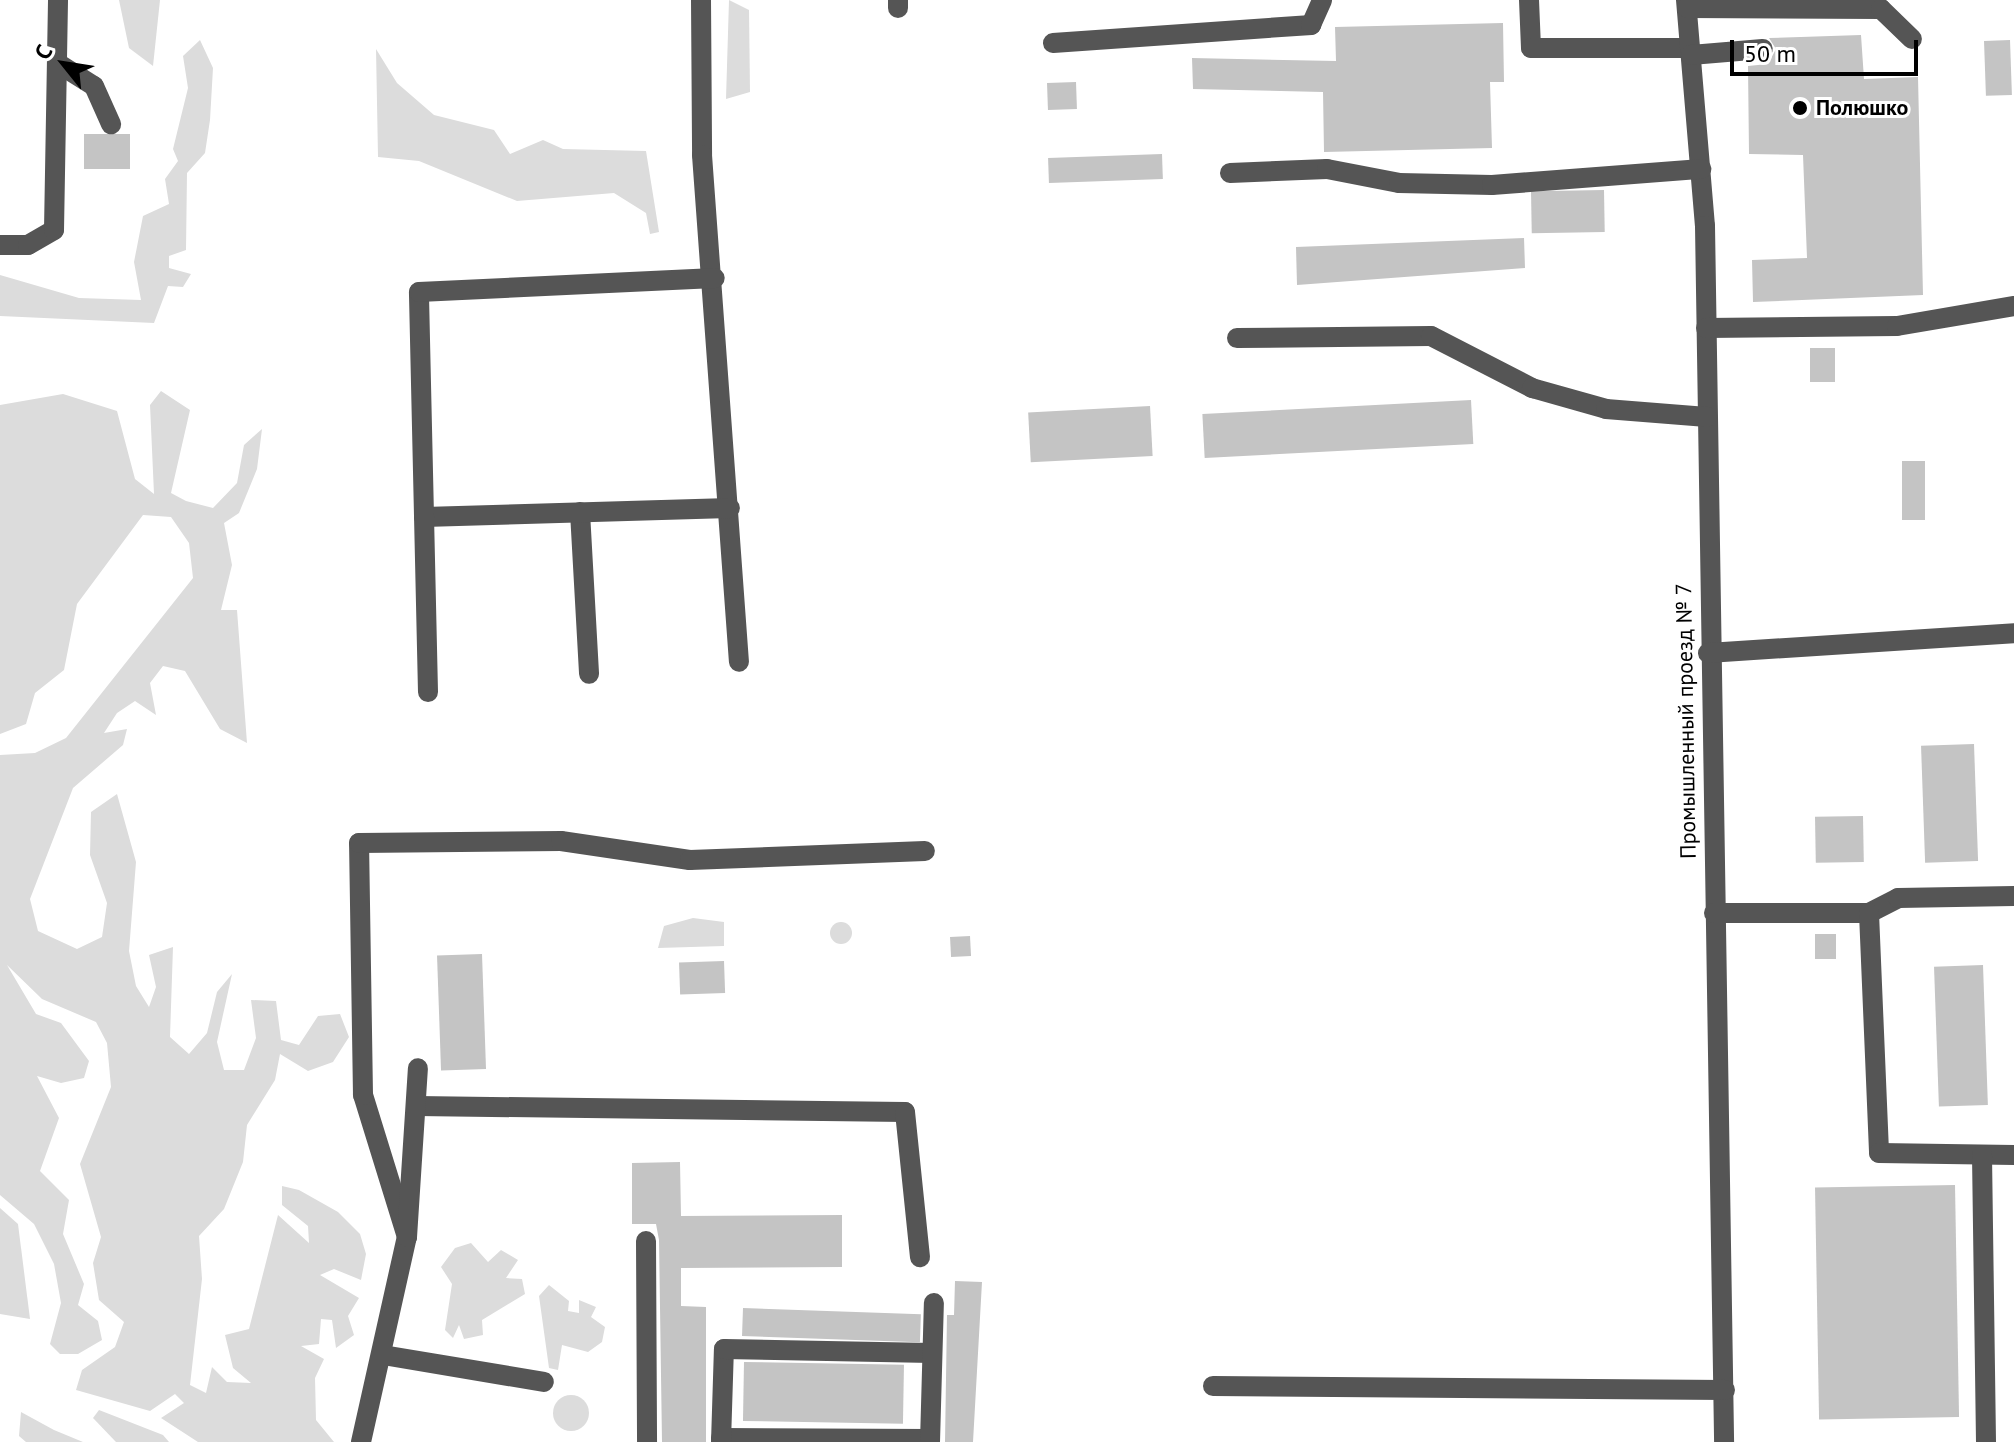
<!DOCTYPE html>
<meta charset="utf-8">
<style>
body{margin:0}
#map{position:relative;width:2014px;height:1442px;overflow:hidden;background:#fff;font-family:"PT Sans",sans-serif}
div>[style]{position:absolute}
.green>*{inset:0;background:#dcdcdc}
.round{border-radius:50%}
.building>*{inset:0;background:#c4c4c4;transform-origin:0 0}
.minor>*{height:20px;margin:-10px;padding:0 10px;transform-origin:10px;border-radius:10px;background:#555}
.dots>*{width:22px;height:22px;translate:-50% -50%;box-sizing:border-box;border:4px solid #fff;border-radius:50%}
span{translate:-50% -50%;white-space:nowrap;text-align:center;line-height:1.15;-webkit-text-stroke:6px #fff;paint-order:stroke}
.poi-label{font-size:22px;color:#000;font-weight:700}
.left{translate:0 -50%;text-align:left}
.street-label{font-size:22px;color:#000}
.north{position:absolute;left:24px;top:24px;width:80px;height:80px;-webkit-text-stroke:6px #fff;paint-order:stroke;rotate:300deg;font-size:22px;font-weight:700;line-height:32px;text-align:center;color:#000}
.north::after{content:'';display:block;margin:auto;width:28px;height:36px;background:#000;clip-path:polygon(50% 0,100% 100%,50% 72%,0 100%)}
.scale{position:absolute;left:1730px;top:40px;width:188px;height:36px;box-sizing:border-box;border:4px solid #000;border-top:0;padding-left:10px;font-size:24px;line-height:28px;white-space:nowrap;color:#000;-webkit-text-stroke:6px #fff;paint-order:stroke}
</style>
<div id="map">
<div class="green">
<i style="clip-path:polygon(119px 0,160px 0,153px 66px,129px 48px)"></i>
<i style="clip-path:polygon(729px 0,749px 10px,750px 92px,726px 99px)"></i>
<i style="clip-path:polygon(200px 40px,213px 68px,210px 120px,205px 153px,187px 173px,186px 250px,169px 256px,169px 268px,191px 274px,183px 287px,168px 286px,154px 323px,0 316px,0 275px,79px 298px,141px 300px,134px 262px,143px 216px,169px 204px,165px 179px,178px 161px,173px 149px,188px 88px,183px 56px)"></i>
<i style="clip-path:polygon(376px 49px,397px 83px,434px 115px,494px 130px,510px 154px,543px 140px,563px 149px,646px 151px,659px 232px,650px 234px,646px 213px,614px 193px,517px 201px,419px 161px,378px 157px)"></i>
<i style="clip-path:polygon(161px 391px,190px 410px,171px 493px,186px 501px,213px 508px,237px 483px,244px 445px,262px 429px,257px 469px,239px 513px,224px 523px,232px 565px,221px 610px,237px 610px,247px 743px,220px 729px,185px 671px,163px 666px,150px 683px,156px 715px,135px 701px,117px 713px,104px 733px,127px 729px,123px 745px,73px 788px,30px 899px,38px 931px,77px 949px,102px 937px,107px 903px,90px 855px,91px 812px,117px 794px,136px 862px,129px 951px,136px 986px,149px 1007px,156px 987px,149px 955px,173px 947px,170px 1037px,189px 1054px,207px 1033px,217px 992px,232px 974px,217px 1042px,224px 1070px,244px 1070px,256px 1038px,251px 1000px,276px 1001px,281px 1040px,299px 1045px,318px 1016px,340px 1014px,349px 1037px,333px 1062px,308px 1071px,280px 1054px,275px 1080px,247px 1125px,243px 1162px,224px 1209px,199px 1236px,202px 1279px,190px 1385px,206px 1393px,212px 1367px,227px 1382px,251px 1383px,233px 1368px,225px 1335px,249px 1329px,278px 1215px,309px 1243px,308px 1226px,282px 1205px,282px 1186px,299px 1190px,338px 1212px,360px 1234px,366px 1254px,361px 1280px,334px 1269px,320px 1275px,359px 1298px,348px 1316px,354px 1335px,336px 1348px,332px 1320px,321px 1319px,319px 1344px,301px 1346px,324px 1359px,315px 1378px,316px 1420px,334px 1442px,198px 1442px,161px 1418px,184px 1403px,175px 1394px,150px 1411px,76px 1390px,82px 1370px,115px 1347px,124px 1322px,99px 1300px,93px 1263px,101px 1237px,80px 1164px,111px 1087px,107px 1043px,96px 1022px,42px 999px,7px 965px,36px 1014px,61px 1023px,89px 1061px,84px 1078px,61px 1083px,37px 1076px,59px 1118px,40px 1171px,69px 1200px,63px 1234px,84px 1284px,78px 1305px,98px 1321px,102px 1340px,78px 1354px,60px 1354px,50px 1344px,61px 1303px,54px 1264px,34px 1224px,0 1195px,0 755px,35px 753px,66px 738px,193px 578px,189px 543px,171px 517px,143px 515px,77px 604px,64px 670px,35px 693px,26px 724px,0 734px,0 405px,63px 394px,117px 411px,135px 479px,154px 494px,150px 405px)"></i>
<i style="clip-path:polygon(693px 918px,724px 922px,724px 946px,658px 948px,664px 926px)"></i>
<i class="round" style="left:830px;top:922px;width:22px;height:22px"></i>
<i style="clip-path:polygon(0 1208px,18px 1224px,30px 1319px,0 1314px)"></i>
<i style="clip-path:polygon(471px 1243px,488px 1262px,501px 1250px,518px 1260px,506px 1278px,522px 1279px,525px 1294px,482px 1320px,483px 1335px,464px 1339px,459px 1325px,453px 1338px,445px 1330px,452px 1284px,441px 1267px,455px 1248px)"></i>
<i style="clip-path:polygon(549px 1285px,569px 1301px,568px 1311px,579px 1313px,579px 1300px,596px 1307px,591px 1317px,605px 1327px,602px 1342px,588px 1352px,562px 1345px,558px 1370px,549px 1368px,539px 1296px)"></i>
<i class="round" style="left:553px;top:1395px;width:36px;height:36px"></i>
<i style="clip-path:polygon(99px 1410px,163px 1435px,169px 1442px,116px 1442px,93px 1418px)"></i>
<i style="clip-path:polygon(21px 1412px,54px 1430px,83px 1442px,26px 1442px,19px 1436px)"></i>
</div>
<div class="building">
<i style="clip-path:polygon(1503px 23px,1504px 82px,1490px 82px,1492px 148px,1324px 152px,1323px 92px,1193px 89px,1192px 58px,1336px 61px,1335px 27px)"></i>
<i style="clip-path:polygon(1861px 35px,1864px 79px,1918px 77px,1923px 295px,1753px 302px,1752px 260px,1807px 258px,1803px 155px,1749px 154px,1748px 66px,1768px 64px,1776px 49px,1769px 38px)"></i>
<i style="left:2010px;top:40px;width:55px;height:26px;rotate:88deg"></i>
<i style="left:1076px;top:82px;width:27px;height:29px;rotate:88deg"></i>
<i style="left:84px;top:134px;width:46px;height:35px"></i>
<i style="left:1162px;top:154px;width:25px;height:114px;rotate:88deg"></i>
<i style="left:1604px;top:190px;width:42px;height:73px;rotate:89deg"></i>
<i style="clip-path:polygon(1524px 238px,1525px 268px,1297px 285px,1296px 247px)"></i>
<i style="left:1810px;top:348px;width:25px;height:34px"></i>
<i style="left:1471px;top:400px;width:44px;height:269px;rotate:87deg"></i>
<i style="left:1150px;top:406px;width:50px;height:122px;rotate:87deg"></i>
<i style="left:1925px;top:461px;width:59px;height:23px;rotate:90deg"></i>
<i style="left:1974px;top:744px;width:117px;height:53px;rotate:88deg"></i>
<i style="left:1863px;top:816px;width:46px;height:48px;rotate:89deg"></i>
<i style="left:1815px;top:934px;width:21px;height:25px"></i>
<i style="left:970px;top:936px;width:20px;height:20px;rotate:87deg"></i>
<i style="left:482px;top:954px;width:115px;height:45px;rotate:88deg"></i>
<i style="left:724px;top:961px;width:32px;height:45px;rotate:88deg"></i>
<i style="left:1983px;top:965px;width:140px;height:49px;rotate:88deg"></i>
<i style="clip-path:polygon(680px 1162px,681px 1216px,842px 1215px,842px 1267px,681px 1268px,681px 1306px,706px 1307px,706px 1442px,662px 1442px,659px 1240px,656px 1224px,632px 1224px,632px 1163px)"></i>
<i style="left:1955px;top:1185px;width:232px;height:140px;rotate:89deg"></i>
<i style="clip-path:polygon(955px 1281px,982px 1282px,973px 1442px,945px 1442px,947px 1315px,954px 1315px)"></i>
<i style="left:743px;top:1308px;width:178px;height:28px;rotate:2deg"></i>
<i style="left:744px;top:1362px;width:160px;height:59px;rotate:1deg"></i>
</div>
<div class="minor">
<i style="left:701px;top:0;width:155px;rotate:89.6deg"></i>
<i style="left:702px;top:155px;width:508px;rotate:85.83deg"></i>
<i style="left:898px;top:0;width:8px;rotate:90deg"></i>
<i style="left:1529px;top:0;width:48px;rotate:87.6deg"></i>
<i style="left:1531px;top:48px;width:159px"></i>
<i style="left:1686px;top:0;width:227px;rotate:85.2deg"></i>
<i style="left:1705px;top:226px;width:1216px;rotate:89.1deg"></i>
<i style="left:1687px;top:8px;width:194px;rotate:0.3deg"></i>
<i style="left:1881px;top:9px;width:43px;rotate:44.1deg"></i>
<i style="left:1053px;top:43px;width:259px;rotate:-4deg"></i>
<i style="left:1311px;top:25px;width:27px;rotate:-66deg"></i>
<i style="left:1691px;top:55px;width:72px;rotate:-4.8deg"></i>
<i style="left:59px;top:64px;width:41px;rotate:32.2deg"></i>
<i style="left:94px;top:86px;width:42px;rotate:65.9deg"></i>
<i style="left:1230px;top:173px;width:97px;rotate:-2.4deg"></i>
<i style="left:1327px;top:169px;width:73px;rotate:11deg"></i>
<i style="left:1399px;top:183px;width:93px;rotate:1.2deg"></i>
<i style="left:1492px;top:185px;width:210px;rotate:-4.4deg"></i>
<i style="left:0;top:245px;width:28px"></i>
<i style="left:28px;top:245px;width:30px;rotate:-30deg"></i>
<i style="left:54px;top:230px;width:230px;rotate:-89deg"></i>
<i style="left:1706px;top:328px;width:191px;rotate:-0.6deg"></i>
<i style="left:1897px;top:326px;width:119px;rotate:-9.7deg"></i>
<i style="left:1237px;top:338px;width:194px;rotate:-0.6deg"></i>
<i style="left:1431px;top:336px;width:114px;rotate:27.2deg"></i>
<i style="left:1532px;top:388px;width:77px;rotate:15.8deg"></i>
<i style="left:1606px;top:409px;width:101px;rotate:4.5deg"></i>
<i style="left:580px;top:512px;width:162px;rotate:86.8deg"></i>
<i style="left:424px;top:517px;width:306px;rotate:-1.7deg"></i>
<i style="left:1708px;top:653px;width:307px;rotate:-3.7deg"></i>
<i style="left:428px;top:692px;width:400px;rotate:-91.3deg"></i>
<i style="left:419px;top:292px;width:296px;rotate:-2.7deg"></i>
<i style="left:1714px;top:913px;width:155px"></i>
<i style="left:1869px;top:913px;width:33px;rotate:-27deg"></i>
<i style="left:1898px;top:898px;width:116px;rotate:-1deg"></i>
<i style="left:1869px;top:913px;width:240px;rotate:87.6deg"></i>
<i style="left:1879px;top:1153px;width:135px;rotate:0.8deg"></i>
<i style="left:417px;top:1106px;width:488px;rotate:0.7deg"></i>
<i style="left:905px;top:1112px;width:146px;rotate:84.1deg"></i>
<i style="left:1982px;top:1155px;width:287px;rotate:89.2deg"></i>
<i style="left:407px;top:1237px;width:149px;rotate:-107.2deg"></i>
<i style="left:363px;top:1095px;width:252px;rotate:-90.9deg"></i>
<i style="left:359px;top:843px;width:202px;rotate:-0.6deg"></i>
<i style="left:561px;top:841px;width:130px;rotate:8.4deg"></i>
<i style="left:690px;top:860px;width:235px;rotate:-2.2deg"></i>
<i style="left:646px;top:1241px;width:201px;rotate:89.7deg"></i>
<i style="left:383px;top:1355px;width:163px;rotate:9.5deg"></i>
<i style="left:1213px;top:1386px;width:512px;rotate:0.45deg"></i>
<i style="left:721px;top:1438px;width:209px;rotate:0.3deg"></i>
<i style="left:361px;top:1442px;width:210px;rotate:-77.4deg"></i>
<i style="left:407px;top:1237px;width:169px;rotate:-86.3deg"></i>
<i style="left:721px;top:1442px;width:93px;rotate:-88.2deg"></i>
<i style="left:724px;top:1349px;width:208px;rotate:1.1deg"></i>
<i style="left:930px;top:1442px;width:139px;rotate:-88.4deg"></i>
</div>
<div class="dots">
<i style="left:1800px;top:108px;background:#000"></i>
</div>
<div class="poi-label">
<span class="left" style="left:1816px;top:108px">Полюшко</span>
</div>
<div class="street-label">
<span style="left:1686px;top:721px;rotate:-91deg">Промышленный проезд № 7</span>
</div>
<div class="north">С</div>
<div class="scale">50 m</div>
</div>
